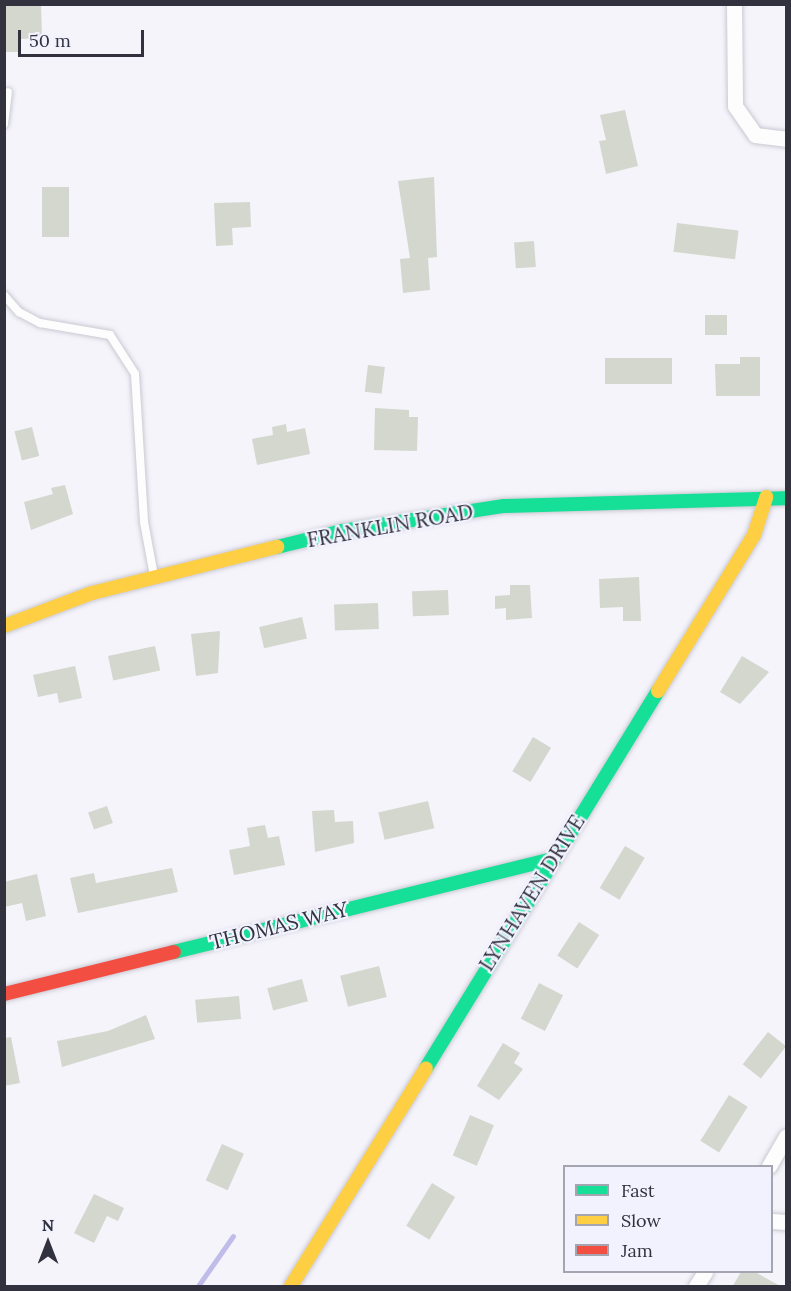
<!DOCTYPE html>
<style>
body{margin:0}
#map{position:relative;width:791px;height:1291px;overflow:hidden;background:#f5f4fb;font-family:Lora,serif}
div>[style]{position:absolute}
.stream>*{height:5px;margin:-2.5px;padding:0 2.5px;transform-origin:2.5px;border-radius:2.5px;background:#c0bcea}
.building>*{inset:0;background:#d3d7ce;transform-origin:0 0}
.roads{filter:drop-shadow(0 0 2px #cac9d2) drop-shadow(0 0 2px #cac9d2)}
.lane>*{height:8px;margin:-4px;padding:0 4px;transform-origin:4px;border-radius:4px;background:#fefdfe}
.street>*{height:15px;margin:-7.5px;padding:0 7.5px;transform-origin:7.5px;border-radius:7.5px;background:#fefdfe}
.fast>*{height:14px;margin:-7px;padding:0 7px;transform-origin:7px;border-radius:7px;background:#16e098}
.slow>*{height:14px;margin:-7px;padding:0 7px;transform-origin:7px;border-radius:7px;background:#ffcf43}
.jam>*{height:14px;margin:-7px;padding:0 7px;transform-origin:7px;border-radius:7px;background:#f24e42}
span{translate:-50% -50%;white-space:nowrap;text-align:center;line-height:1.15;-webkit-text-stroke:4.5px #f2f1fe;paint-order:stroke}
.street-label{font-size:21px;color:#32323e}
.frame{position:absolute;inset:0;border:6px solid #32323e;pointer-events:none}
.legend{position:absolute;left:563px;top:1165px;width:210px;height:108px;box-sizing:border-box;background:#f2f1fe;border:2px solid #a5a5b1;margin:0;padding:8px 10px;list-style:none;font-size:18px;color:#32323e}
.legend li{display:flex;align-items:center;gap:12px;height:30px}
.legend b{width:30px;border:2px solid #a5a5b1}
.north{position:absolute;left:18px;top:1213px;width:60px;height:60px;-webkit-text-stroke:4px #f2f1fe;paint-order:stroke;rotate:0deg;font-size:16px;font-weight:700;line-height:24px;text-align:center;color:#32323e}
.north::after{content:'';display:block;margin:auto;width:21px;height:27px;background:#32323e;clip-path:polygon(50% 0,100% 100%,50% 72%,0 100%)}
.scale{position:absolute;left:18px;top:30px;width:126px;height:27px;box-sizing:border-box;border:3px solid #32323e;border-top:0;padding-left:8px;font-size:18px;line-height:21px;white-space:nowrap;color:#32323e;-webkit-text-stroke:4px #f2f1fe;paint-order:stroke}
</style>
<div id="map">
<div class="stream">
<i style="left:198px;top:1286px;width:61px;rotate:-55deg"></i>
</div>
<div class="building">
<i style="clip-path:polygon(41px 4px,42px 38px,20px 39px,21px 52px,4px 52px,4px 6px)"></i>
<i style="clip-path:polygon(625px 110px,638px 166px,606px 174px,599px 141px,606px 140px,600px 115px)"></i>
<i style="clip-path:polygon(434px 177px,437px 257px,428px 258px,430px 290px,403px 293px,400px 259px,410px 258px,398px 181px)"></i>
<i style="left:42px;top:187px;width:27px;height:50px"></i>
<i style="clip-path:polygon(250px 202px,251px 227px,232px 228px,233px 245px,216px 246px,214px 203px)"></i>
<i style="left:677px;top:223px;width:62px;height:29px;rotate:7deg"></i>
<i style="left:534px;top:241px;width:26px;height:20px;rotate:86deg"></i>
<i style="left:705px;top:315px;width:22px;height:20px"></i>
<i style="clip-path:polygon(740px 357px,760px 357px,760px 396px,716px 396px,715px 364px,740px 364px)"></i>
<i style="left:672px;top:358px;width:26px;height:67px;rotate:90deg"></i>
<i style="left:368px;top:365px;width:17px;height:27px;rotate:7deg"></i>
<i style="clip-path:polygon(375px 408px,409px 410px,409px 417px,418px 417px,417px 451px,374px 450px)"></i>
<i style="clip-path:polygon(286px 424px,287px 432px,305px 428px,310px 454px,257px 465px,252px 439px,273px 435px,272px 427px)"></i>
<i style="left:32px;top:427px;width:30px;height:18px;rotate:76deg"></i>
<i style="clip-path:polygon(65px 485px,73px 514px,31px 530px,24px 502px,53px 494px,51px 488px)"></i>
<i style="clip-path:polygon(639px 577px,641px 621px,623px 621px,623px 607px,600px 608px,599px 579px)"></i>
<i style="clip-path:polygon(510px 585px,530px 585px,532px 618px,506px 620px,506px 608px,495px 609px,495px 596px,510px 595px)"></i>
<i style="left:448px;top:590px;width:25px;height:36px;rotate:88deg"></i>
<i style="left:378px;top:603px;width:26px;height:44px;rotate:88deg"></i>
<i style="left:302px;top:617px;width:22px;height:44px;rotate:77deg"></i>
<i style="clip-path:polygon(220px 631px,218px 673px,196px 676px,191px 634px)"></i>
<i style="left:155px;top:646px;width:25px;height:48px;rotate:78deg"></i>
<i style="clip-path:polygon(742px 656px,769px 672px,740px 704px,720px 692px)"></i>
<i style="clip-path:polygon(75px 666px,82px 698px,59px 703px,57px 693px,38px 697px,33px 675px)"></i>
<i style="left:533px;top:737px;width:21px;height:40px;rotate:31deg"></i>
<i style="left:428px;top:801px;width:28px;height:51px;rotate:77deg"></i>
<i style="left:107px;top:806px;width:18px;height:20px;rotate:71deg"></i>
<i style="clip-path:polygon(334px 810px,335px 822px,353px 821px,354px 843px,315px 852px,312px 811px)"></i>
<i style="clip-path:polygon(265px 825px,268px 838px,279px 836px,285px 865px,234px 875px,229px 850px,250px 846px,247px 828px)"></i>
<i style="left:625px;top:846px;width:23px;height:49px;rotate:31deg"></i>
<i style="clip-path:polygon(172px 868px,178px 892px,78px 913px,70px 878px,94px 873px,96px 883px)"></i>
<i style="clip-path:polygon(37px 874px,46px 916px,26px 921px,22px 903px,4px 907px,4px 882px)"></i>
<i style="left:579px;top:922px;width:24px;height:40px;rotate:33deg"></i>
<i style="left:379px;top:966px;width:32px;height:40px;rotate:76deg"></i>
<i style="left:302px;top:979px;width:23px;height:36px;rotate:75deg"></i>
<i style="left:539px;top:983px;width:27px;height:40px;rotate:27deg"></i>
<i style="left:239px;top:996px;width:23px;height:44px;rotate:85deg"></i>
<i style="clip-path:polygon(146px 1015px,155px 1039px,62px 1067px,57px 1041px,108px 1031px)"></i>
<i style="left:768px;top:1032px;width:23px;height:41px;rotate:38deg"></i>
<i style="clip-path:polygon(11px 1037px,20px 1083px,4px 1086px,4px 1038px)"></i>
<i style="clip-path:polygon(503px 1043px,520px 1053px,514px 1063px,523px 1069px,499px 1100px,477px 1086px)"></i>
<i style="left:729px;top:1095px;width:22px;height:54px;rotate:32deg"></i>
<i style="left:470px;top:1115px;width:26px;height:44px;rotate:23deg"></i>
<i style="left:222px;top:1144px;width:24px;height:40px;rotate:24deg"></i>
<i style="left:432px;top:1183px;width:27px;height:50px;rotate:31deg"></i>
<i style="clip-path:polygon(94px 1194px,124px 1208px,118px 1221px,107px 1216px,94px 1243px,74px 1233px)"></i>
<i style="clip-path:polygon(741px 1272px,755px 1272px,782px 1287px,732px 1287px)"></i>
</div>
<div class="roads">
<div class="lane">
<i style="left:4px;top:124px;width:32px;rotate:-83deg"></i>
<i style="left:4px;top:295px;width:23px;rotate:49deg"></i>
<i style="left:19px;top:312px;width:24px;rotate:28deg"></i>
<i style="left:40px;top:323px;width:71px;rotate:9.7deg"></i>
<i style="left:110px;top:335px;width:46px;rotate:57.3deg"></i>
<i style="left:135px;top:374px;width:148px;rotate:86.5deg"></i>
<i style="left:144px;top:522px;width:55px;rotate:79.5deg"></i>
</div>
<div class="street">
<i style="left:734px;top:4px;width:102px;rotate:89.4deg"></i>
<i style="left:735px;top:106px;width:35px;rotate:55deg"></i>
<i style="left:755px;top:135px;width:31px;rotate:7deg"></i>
<i style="left:769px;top:1166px;width:34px;rotate:-60deg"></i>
<i style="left:772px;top:1221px;width:14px;rotate:4deg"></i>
<i style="left:696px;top:1286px;width:17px;rotate:-57deg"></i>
</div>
<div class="fast">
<i style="left:277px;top:547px;width:67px;rotate:-13.8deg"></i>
<i style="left:342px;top:531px;width:164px;rotate:-8.8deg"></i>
<i style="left:504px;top:506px;width:282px;rotate:-1.6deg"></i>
<i style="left:174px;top:952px;width:390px;rotate:-13.8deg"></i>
<i style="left:426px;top:1068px;width:443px;rotate:-58.4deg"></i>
</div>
<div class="slow">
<i style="left:4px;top:626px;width:94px;rotate:-20.6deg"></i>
<i style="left:92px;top:593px;width:191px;rotate:-14deg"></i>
<i style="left:658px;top:691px;width:183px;rotate:-58.4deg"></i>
<i style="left:754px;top:535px;width:40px;rotate:-72deg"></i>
<i style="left:291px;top:1286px;width:256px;rotate:-58.2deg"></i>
</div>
<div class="jam">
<i style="left:4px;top:994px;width:175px;rotate:-13.9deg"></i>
</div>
</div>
<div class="street-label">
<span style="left:390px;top:526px;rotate:-10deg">FRANKLIN ROAD</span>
<span style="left:532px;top:893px;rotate:-58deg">LYNHAVEN DRIVE</span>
<span style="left:279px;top:926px;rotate:-14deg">THOMAS WAY</span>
</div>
<div class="frame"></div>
<ul class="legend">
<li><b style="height:8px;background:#16e098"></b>Fast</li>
<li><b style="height:8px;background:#ffcf43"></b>Slow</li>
<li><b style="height:8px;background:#f24e42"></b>Jam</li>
</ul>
<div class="north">N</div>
<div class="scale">50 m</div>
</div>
